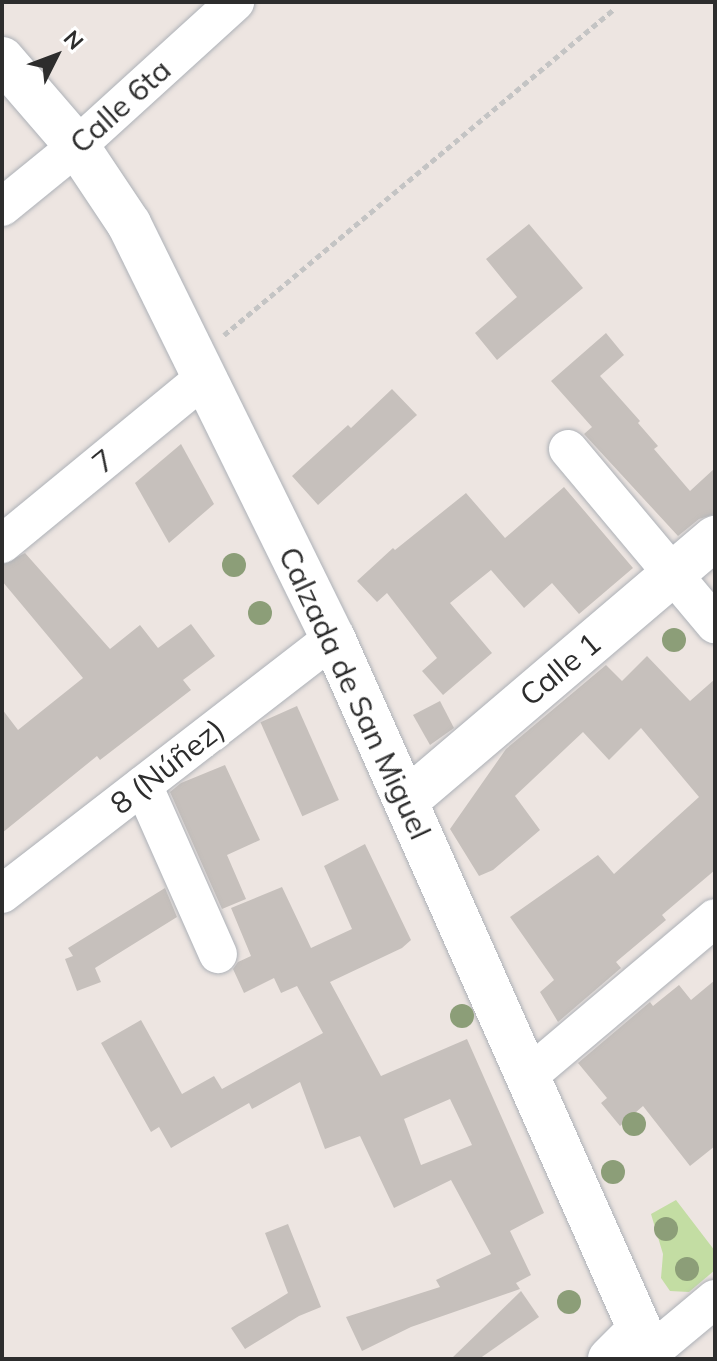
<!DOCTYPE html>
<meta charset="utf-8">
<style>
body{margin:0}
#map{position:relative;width:717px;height:1361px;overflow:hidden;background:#ede5e1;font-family:Mulish,sans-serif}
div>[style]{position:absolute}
.green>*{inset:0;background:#c3dda3}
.building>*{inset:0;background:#c6c0bc;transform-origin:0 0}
.path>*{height:5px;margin-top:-2.5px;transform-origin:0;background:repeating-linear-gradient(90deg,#c4c4c4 0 6px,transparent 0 10px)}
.roads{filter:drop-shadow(0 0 2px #adb1b7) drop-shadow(0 0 2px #adb1b7)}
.minor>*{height:38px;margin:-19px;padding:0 19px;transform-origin:19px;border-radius:19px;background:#fff}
.tertiary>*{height:44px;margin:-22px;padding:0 22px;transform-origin:22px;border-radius:22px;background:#fff}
.secondary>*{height:44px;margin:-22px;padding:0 22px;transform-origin:22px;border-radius:22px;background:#fff}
.trees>*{width:24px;height:24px;margin:-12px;border-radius:50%;background:#8c9e78}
span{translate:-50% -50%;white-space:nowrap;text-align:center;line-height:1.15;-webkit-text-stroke:8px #fff;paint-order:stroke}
.street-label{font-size:30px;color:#2d2d2d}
.frame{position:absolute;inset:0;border:4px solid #2d2d2d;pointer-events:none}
.north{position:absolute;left:16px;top:16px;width:80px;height:80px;-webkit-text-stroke:6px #fff;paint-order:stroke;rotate:48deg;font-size:22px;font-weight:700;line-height:32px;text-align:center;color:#2d2d2d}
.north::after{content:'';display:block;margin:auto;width:28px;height:36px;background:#2d2d2d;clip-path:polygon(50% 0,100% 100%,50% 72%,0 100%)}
</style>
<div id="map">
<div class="green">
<i style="clip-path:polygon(676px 1200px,715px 1251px,715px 1270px,689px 1292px,670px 1291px,661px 1278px,663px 1254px,651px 1214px)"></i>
</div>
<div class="building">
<i style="clip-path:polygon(529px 224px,583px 288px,497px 360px,475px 333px,517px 297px,486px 259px)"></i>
<i style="clip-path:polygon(606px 333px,624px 355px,600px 376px,640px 421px,638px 423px,658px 446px,654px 449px,690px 491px,715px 468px,715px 514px,699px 519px,678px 536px,584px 434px,592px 427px,551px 381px)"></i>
<i style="clip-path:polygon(392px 389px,417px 415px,318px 505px,292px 476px,348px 425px,351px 428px)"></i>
<i style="clip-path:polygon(181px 444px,214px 504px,169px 543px,135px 483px)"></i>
<i style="clip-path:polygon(564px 487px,633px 568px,579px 614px,552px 583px,524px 608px,491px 570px,450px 603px,492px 653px,443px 695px,422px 671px,437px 658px,387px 593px,377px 602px,357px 581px,393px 548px,395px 550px,466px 493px,505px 538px)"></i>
<i style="clip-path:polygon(25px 553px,110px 649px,140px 625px,158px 648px,191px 624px,215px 656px,183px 680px,191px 690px,100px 760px,97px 756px,2px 833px,2px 709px,18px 730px,83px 678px,2px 581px,2px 565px)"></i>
<i style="clip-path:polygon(647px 656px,690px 701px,715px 679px,715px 870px,662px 915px,666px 920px,616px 962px,621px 968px,558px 1022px,540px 992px,554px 980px,510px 917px,598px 855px,614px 874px,699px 797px,641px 728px,609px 760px,583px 732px,515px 796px,540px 830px,493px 870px,479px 876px,450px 829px,506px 749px,606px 665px,622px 681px)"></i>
<i style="clip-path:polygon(440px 701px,454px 728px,430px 745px,413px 715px)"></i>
<i style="left:297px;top:706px;width:103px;height:40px;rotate:66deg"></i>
<i style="clip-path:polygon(225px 765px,260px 840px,227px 855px,246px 899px,222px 909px,170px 792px,181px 783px)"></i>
<i style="clip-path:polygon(evenodd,365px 844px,411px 940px,402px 948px,330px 982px,381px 1076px,467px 1039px,544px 1213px,510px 1231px,531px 1275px,516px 1283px,520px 1289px,411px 1327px,362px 1351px,346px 1317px,440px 1287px,436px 1280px,491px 1254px,451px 1180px,394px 1208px,360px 1136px,325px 1149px,300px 1082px,252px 1109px,249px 1103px,171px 1148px,159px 1127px,151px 1132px,101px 1043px,141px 1020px,182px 1094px,214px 1076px,222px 1089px,323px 1033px,297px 986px,281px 993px,274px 978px,244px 993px,233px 969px,238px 962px,251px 956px,231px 908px,282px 887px,311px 948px,352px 929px,324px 866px,365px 844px,450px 1099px,472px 1145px,421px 1165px,404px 1119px,450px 1099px)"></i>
<i style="clip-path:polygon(165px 888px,177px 917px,95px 968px,101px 982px,77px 991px,65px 959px,73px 956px,68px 948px)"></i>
<i style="clip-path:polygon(715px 980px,715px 1146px,690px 1166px,643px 1106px,620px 1126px,601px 1103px,607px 1098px,578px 1063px,650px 1002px,653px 1006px,679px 985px,691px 1000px)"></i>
<i style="clip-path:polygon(288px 1224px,321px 1307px,299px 1316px,245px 1349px,231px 1328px,288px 1293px,265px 1233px)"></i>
<i style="clip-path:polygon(521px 1291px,539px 1317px,479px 1359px,451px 1359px)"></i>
</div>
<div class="path">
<i style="left:224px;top:335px;width:508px;rotate:-39.89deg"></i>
</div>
<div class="roads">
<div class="minor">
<i style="left:2px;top:207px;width:97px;rotate:-39.1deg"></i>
<i style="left:77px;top:146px;width:214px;rotate:-42.3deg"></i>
<i style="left:568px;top:449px;width:229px;rotate:50deg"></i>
<i style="left:2px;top:544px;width:261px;rotate:-39.4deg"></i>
<i style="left:143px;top:785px;width:185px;rotate:66.1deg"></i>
<i style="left:2px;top:894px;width:418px;rotate:-37.7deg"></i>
<i style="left:527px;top:1077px;width:246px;rotate:-40.2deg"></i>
<i style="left:649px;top:1354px;width:86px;rotate:-39.8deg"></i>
</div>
<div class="tertiary">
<i style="left:406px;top:801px;width:406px;rotate:-40.4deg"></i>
<i style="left:610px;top:1359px;width:41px;rotate:-45deg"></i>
</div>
<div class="secondary">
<i style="left:2px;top:59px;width:115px;rotate:49.2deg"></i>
<i style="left:77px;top:146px;width:94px;rotate:56.3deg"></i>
<i style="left:129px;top:224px;width:462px;rotate:63.8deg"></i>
<i style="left:333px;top:638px;width:789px;rotate:66.07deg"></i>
</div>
</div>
<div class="trees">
<i style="left:234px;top:565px"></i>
<i style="left:260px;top:613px"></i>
<i style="left:674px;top:640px"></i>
<i style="left:462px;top:1016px"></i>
<i style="left:634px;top:1124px"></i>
<i style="left:613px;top:1172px"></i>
<i style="left:666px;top:1229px"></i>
<i style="left:687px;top:1269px"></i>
<i style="left:569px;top:1302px"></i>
</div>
<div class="street-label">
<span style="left:120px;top:106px;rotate:-42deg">Calle 6ta</span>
<span style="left:103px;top:461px;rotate:-39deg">7</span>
<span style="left:560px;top:669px;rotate:-40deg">Calle 1</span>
<span style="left:355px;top:693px;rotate:65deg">Calzada de San Miguel</span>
<span style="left:167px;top:766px;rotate:-38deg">8 (Núñez)</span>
</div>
<div class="frame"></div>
<div class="north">N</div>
</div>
